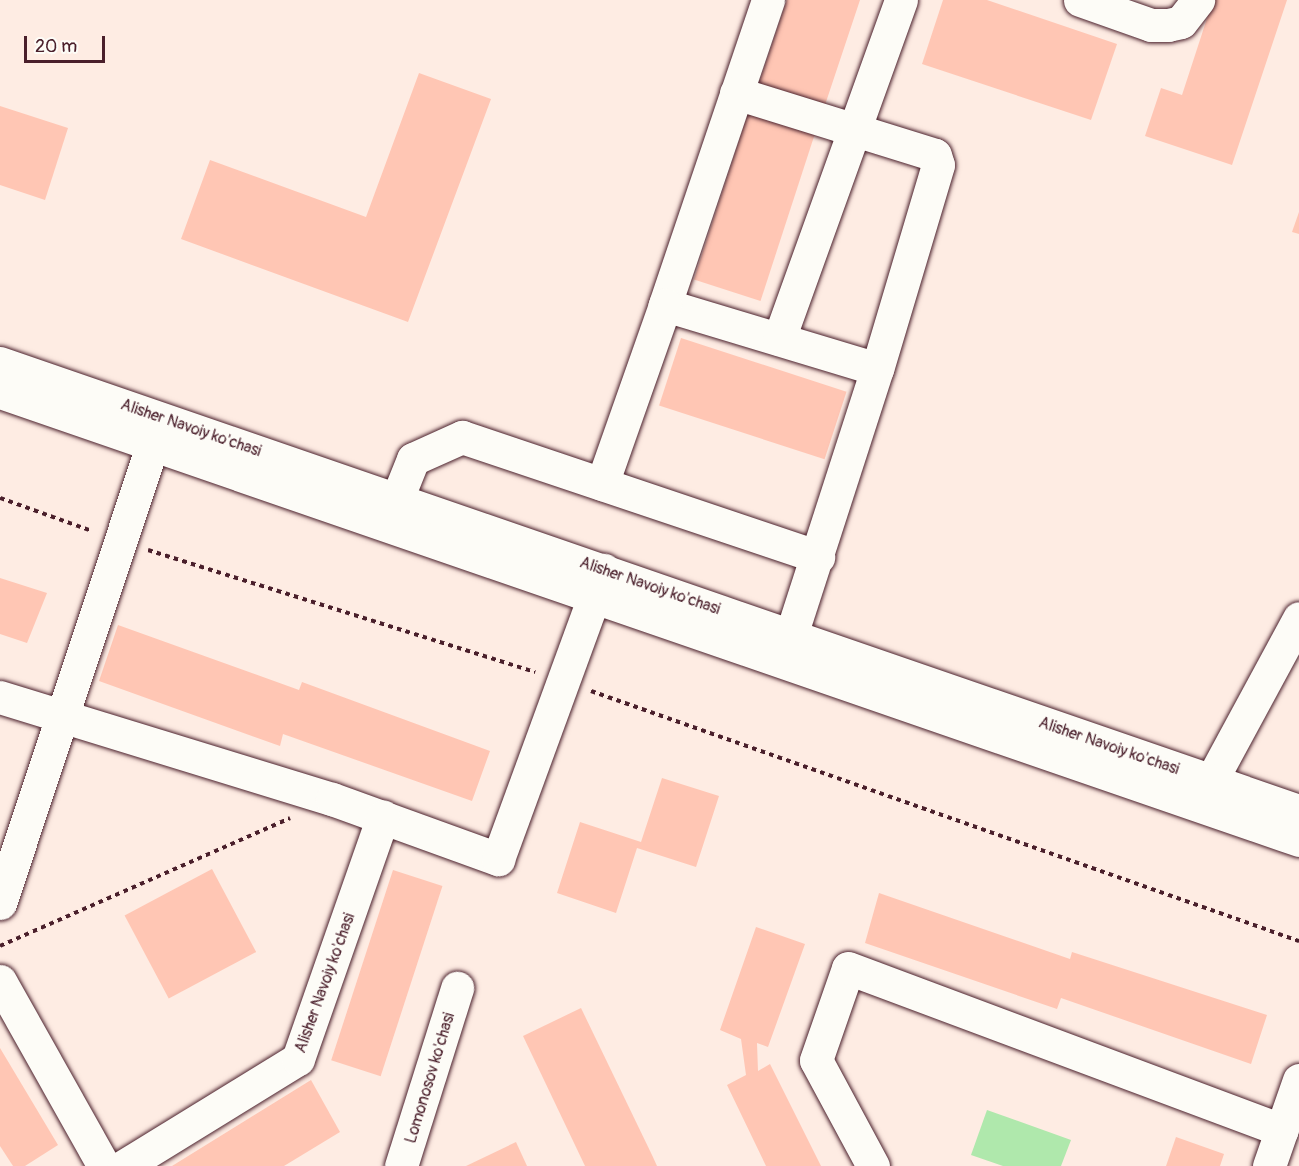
<!DOCTYPE html>
<style>
body{margin:0}
#map{position:relative;width:1299px;height:1166px;overflow:hidden;background:#feece3;font-family:Pangolin,sans-serif}
div>[style]{position:absolute}
.green>*{inset:0;background:#afe8ac}
.building>*{inset:0;background:#ffc6b4;transform-origin:0 0}
.path>*{height:4px;margin-top:-2px;transform-origin:0;background:repeating-linear-gradient(90deg,#4a1f2b 0 4.5px,transparent 0 9px)}
.roads{filter:drop-shadow(0 0 2px #4a1f2b) drop-shadow(0 0 2px #4a1f2b)}
.minor>*{height:33px;margin:-16.5px;padding:0 16.5px;transform-origin:16.5px;border-radius:16.5px;background:#fdfcf7}
.major>*{height:33px;margin:-16.5px;padding:0 16.5px;transform-origin:16.5px;border-radius:16.5px;background:#fdfcf7}
span{translate:-50% -50%;white-space:nowrap;text-align:center;line-height:1.15;-webkit-text-stroke:4.5px #fdfcf7;paint-order:stroke}
.street-label{font-size:16px;color:#4a1f2b}
.scale{position:absolute;left:24px;top:36px;width:81px;height:27px;box-sizing:border-box;border:3px solid #4a1f2b;border-top:0;padding-left:8px;font-size:18px;line-height:21px;white-space:nowrap;color:#4a1f2b;-webkit-text-stroke:4px #fdfcf7;paint-order:stroke}
</style>
<div id="map">
<div class="green">
<i style="clip-path:polygon(987px 1110px,1071px 1140px,1061px 1166px,1003px 1166px,971px 1155px)"></i>
</div>
<div class="building">
<i style="clip-path:polygon(787px 0,860px 0,822px 114px,756px 92px)"></i>
<i style="clip-path:polygon(943px 0,987px 0,1117px 44px,1091px 120px,922px 64px)"></i>
<i style="clip-path:polygon(1213px 0,1287px 0,1232px 165px,1145px 136px,1161px 88px,1182px 95px)"></i>
<i style="clip-path:polygon(419px 73px,491px 99px,408px 322px,181px 239px,210px 160px,366px 217px)"></i>
<i style="clip-path:polygon(0 106px,68px 128px,45px 200px,0 185px)"></i>
<i style="left:748px;top:113px;width:70px;height:175px;rotate:18deg"></i>
<i style="clip-path:polygon(1299px 212px,1299px 234px,1292px 232px)"></i>
<i style="left:681px;top:338px;width:174px;height:71px;rotate:18deg"></i>
<i style="clip-path:polygon(0 578px,47px 593px,27px 643px,0 634px)"></i>
<i style="clip-path:polygon(118px 625px,299px 690px,302px 682px,490px 751px,472px 801px,283px 734px,280px 746px,99px 681px)"></i>
<i style="clip-path:polygon(662px 778px,719px 796px,696px 867px,637px 848px,616px 913px,557px 893px,580px 822px,641px 842px)"></i>
<i style="left:212px;top:869px;width:94px;height:99px;rotate:62deg"></i>
<i style="left:393px;top:870px;width:52px;height:200px;rotate:18deg"></i>
<i style="clip-path:polygon(879px 893px,1070px 959px,1072px 952px,1267px 1015px,1251px 1064px,1061px 998px,1057px 1009px,865px 943px)"></i>
<i style="clip-path:polygon(756px 927px,805px 944px,768px 1047px,757px 1043px,758px 1071px,770px 1064px,821px 1166px,766px 1166px,727px 1085px,746px 1075px,741px 1039px,720px 1030px)"></i>
<i style="clip-path:polygon(581px 1008px,652px 1155px,657px 1166px,585px 1166px,523px 1036px)"></i>
<i style="clip-path:polygon(0 1048px,58px 1145px,25px 1166px,13px 1166px,0 1146px)"></i>
<i style="clip-path:polygon(311px 1080px,340px 1132px,284px 1166px,172px 1166px)"></i>
<i style="clip-path:polygon(1176px 1137px,1224px 1154px,1220px 1166px,1166px 1166px)"></i>
<i style="clip-path:polygon(516px 1142px,527px 1166px,466px 1166px)"></i>
</div>
<div class="path">
<i style="left:0;top:498px;width:98px;rotate:19.7deg"></i>
<i style="left:148px;top:550px;width:406px;rotate:17.5deg"></i>
<i style="left:591px;top:691px;width:751px;rotate:19.45deg"></i>
<i style="left:0;top:946px;width:317px;rotate:-23.8deg"></i>
</div>
<div class="roads">
<div class="minor">
<i style="left:768px;top:0;width:322px;rotate:108.7deg"></i>
<i style="left:665px;top:305px;width:221px;rotate:16.8deg"></i>
<i style="left:877px;top:369px;width:280px;rotate:107.9deg"></i>
<i style="left:1080px;top:0;width:75px;rotate:19.4deg"></i>
<i style="left:1151px;top:25px;width:17px"></i>
<i style="left:1168px;top:25px;width:13px;rotate:-13deg"></i>
<i style="left:1181px;top:22px;width:28px;rotate:-52deg"></i>
<i style="left:736px;top:93px;width:208px;rotate:17.3deg"></i>
<i style="left:935px;top:155px;width:10px;rotate:73deg"></i>
<i style="left:938px;top:165px;width:213px;rotate:106.6deg"></i>
<i style="left:779px;top:339px;width:360px;rotate:-70.2deg"></i>
<i style="left:602px;top:484px;width:190px;rotate:-70.6deg"></i>
<i style="left:397px;top:499px;width:43px;rotate:-68.2deg"></i>
<i style="left:413px;top:459px;width:54px;rotate:-24.2deg"></i>
<i style="left:462px;top:437px;width:376px;rotate:18.6deg"></i>
<i style="left:0;top:697px;width:347px;rotate:17.1deg"></i>
<i style="left:332px;top:799px;width:177px;rotate:19.9deg"></i>
<i style="left:498px;top:859px;width:308px;rotate:-69.9deg"></i>
<i style="left:1211px;top:781px;width:185px;rotate:-61.6deg"></i>
<i style="left:0;top:903px;width:483px;rotate:-71.6deg"></i>
<i style="left:0;top:981px;width:212px;rotate:60.7deg"></i>
<i style="left:124px;top:1166px;width:204px;rotate:-31.6deg"></i>
<i style="left:298px;top:1059px;width:257px;rotate:-70.7deg"></i>
<i style="left:401px;top:1166px;width:187px;rotate:-72.5deg"></i>
<i style="left:873px;top:1166px;width:120px;rotate:-118.3deg"></i>
<i style="left:816px;top:1060px;width:97px;rotate:-70.8deg"></i>
<i style="left:848px;top:968px;width:463px;rotate:20.5deg"></i>
<i style="left:1269px;top:1166px;width:91px;rotate:-70.8deg"></i>
</div>
<div class="major">
<i style="left:0;top:363px;width:1374px;rotate:19.03deg"></i>
<i style="left:0;top:392px;width:1374px;rotate:19.03deg"></i>
</div>
</div>
<div class="street-label">
<span style="left:191px;top:428px;rotate:19deg">Alisher Navoiy ko'chasi</span>
<span style="left:650px;top:586px;rotate:19deg">Alisher Navoiy ko'chasi</span>
<span style="left:1109px;top:746px;rotate:19deg">Alisher Navoiy ko'chasi</span>
<span style="left:325px;top:983px;rotate:-70deg">Alisher Navoiy ko'chasi</span>
<span style="left:430px;top:1078px;rotate:-73deg">Lomonosov ko'chasi</span>
</div>
<div class="scale">20 m</div>
</div>
